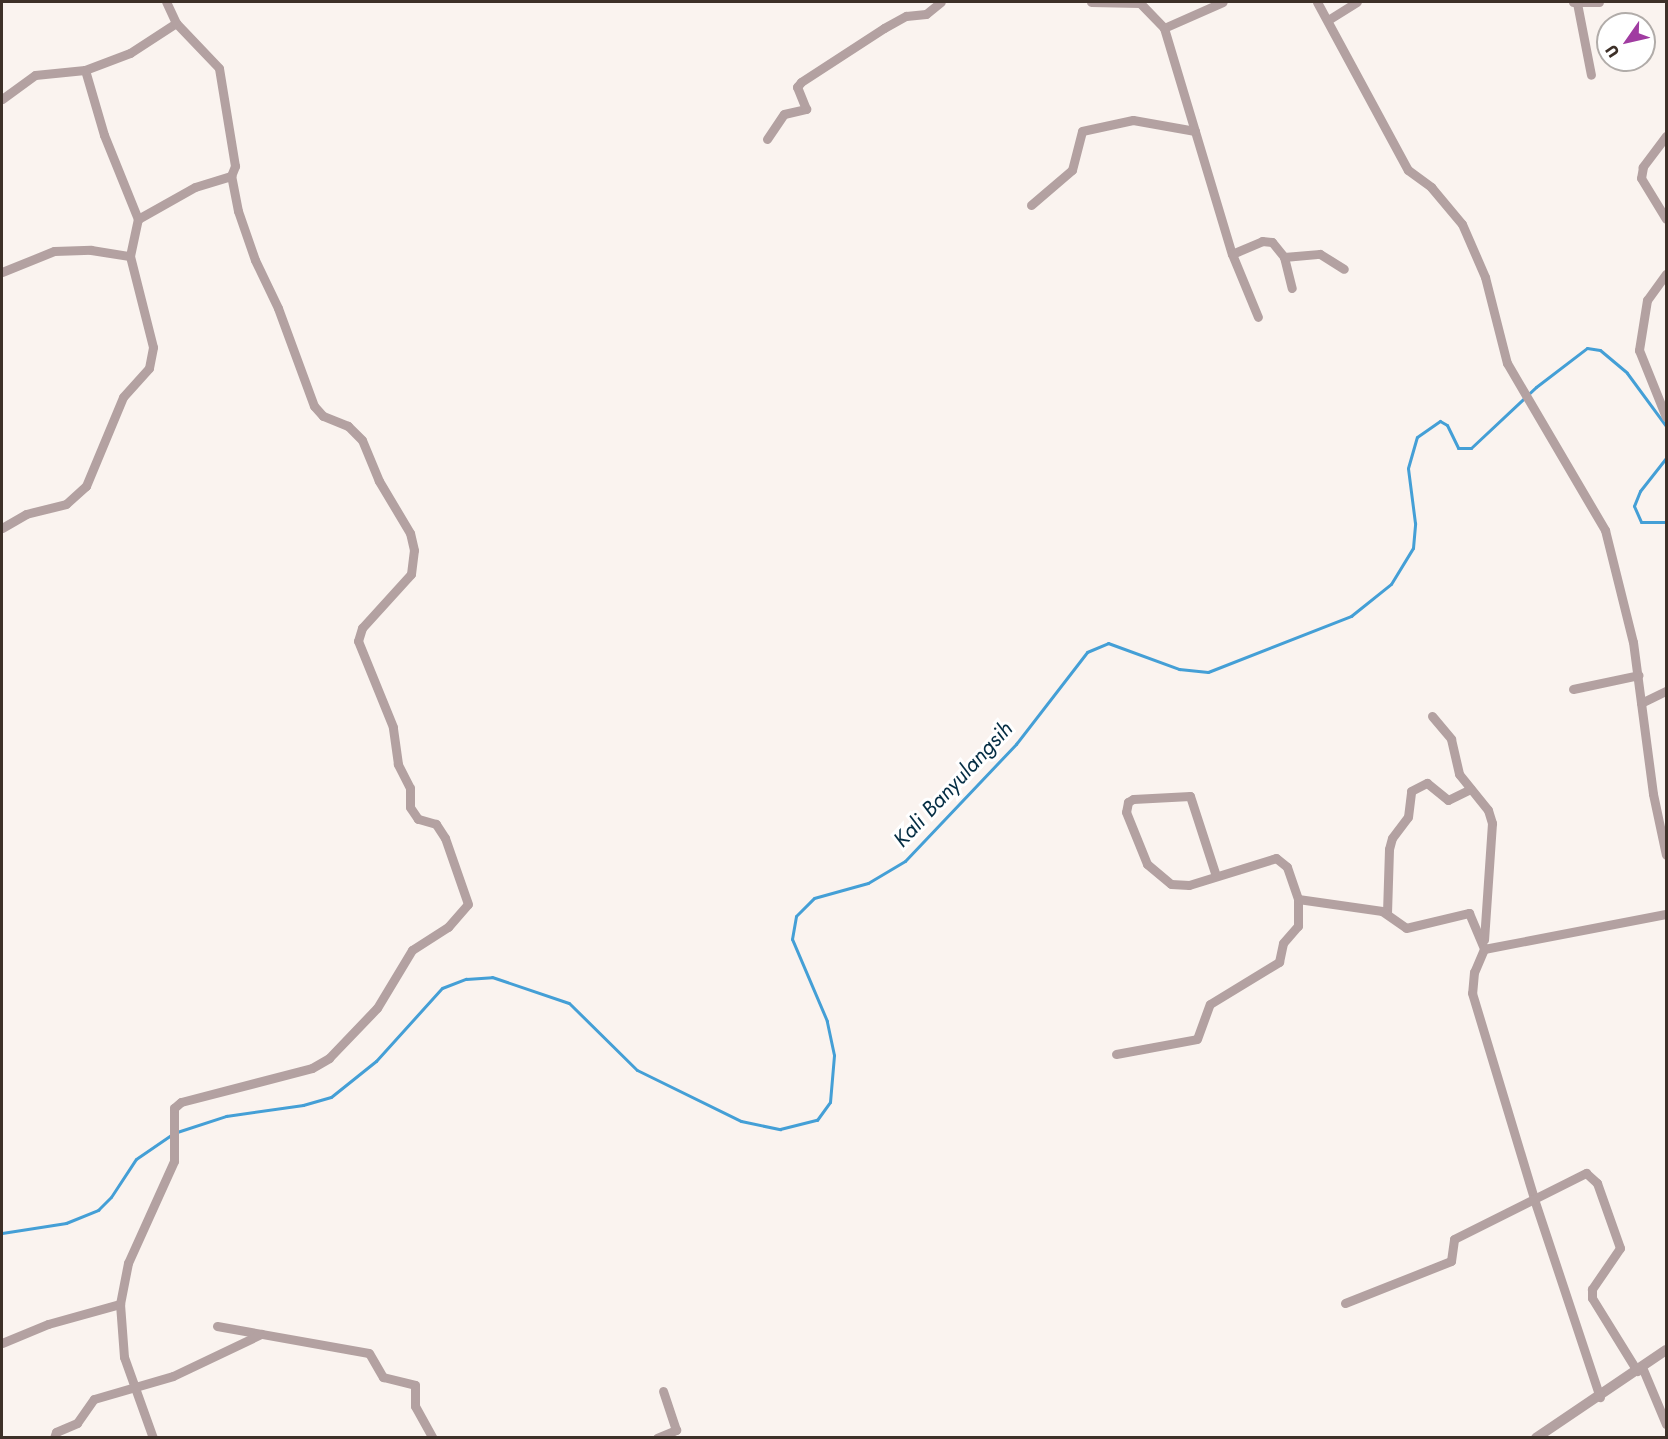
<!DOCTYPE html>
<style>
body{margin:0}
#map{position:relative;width:1668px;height:1439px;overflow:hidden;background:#faf3ef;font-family:Jost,sans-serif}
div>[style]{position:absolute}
.stream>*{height:3px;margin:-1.5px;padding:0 1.5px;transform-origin:1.5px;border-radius:1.5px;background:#449fd6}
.minor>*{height:9px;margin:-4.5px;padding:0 4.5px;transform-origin:4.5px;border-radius:4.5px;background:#b3a1a1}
.tertiary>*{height:10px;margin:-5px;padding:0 5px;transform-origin:5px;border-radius:5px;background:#b3a1a1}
span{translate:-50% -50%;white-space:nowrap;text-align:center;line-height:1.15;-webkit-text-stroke:6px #fff;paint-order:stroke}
.water-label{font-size:22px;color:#042d43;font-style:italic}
.frame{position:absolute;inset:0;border:3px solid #3d3028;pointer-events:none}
.north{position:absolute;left:1596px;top:12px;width:60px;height:60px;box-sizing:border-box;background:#fff;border:2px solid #b1aca9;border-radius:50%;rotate:236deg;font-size:16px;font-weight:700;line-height:24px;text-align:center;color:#3d3028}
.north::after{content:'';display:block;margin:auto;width:21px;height:27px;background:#a03ca1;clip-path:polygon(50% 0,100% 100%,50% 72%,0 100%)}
</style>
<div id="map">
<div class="stream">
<i style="left:1666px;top:458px;width:42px;rotate:128.2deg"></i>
<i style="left:1640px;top:491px;width:16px;rotate:112deg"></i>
<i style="left:1634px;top:506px;width:17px;rotate:66deg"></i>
<i style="left:1641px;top:522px;width:25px"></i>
<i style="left:177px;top:1132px;width:52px;rotate:-18.1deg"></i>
<i style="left:226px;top:1116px;width:78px;rotate:-8.1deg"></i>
<i style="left:303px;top:1105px;width:29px;rotate:-16deg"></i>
<i style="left:331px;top:1097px;width:58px;rotate:-38.7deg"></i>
<i style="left:376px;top:1061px;width:98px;rotate:-47.9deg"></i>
<i style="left:442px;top:988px;width:26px;rotate:-21deg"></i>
<i style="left:466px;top:979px;width:26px;rotate:-4deg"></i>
<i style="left:492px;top:977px;width:81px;rotate:18.7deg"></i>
<i style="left:569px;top:1003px;width:95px;rotate:44.6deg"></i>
<i style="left:637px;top:1070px;width:116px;rotate:26.1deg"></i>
<i style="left:741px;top:1121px;width:40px;rotate:12deg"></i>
<i style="left:780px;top:1129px;width:38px;rotate:-14deg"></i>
<i style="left:817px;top:1120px;width:22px;rotate:-54deg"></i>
<i style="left:830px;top:1102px;width:47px;rotate:-85.1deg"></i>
<i style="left:834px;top:1055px;width:35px;rotate:-102deg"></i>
<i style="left:827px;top:1021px;width:89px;rotate:-113.1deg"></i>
<i style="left:792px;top:939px;width:23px;rotate:-80deg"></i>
<i style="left:796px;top:916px;width:25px;rotate:-45deg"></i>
<i style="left:814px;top:898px;width:56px;rotate:-15.5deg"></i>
<i style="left:868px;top:883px;width:43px;rotate:-30.7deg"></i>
<i style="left:905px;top:861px;width:161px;rotate:-46.5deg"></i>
<i style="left:1016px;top:744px;width:116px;rotate:-52.3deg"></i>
<i style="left:1087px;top:652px;width:23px;rotate:-23deg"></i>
<i style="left:1108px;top:643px;width:76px;rotate:20.1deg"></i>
<i style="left:1179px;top:669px;width:29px;rotate:6deg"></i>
<i style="left:1208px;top:672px;width:154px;rotate:-21.4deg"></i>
<i style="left:1351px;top:616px;width:51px;rotate:-38.7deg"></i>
<i style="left:1391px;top:584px;width:42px;rotate:-58.6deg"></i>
<i style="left:1413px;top:548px;width:25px;rotate:-85deg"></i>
<i style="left:1415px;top:523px;width:55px;rotate:-97.3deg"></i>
<i style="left:1408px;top:468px;width:32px;rotate:-74deg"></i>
<i style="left:1417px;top:437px;width:28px;rotate:-35deg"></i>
<i style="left:1440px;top:421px;width:8px;rotate:30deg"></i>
<i style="left:1447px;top:425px;width:25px;rotate:64deg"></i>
<i style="left:1458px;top:448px;width:13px"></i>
<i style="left:1471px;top:448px;width:89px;rotate:-43.2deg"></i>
<i style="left:1536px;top:387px;width:64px;rotate:-37.4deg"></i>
<i style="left:1587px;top:348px;width:13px;rotate:9deg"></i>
<i style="left:1600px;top:350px;width:35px;rotate:40deg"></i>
<i style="left:1627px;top:373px;width:66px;rotate:53.7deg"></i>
<i style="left:2px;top:1233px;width:65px;rotate:-8.9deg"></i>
<i style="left:66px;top:1223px;width:35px;rotate:-22deg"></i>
<i style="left:98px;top:1210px;width:18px;rotate:-45deg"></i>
<i style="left:111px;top:1197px;width:45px;rotate:-56.7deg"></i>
<i style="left:136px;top:1159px;width:42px;rotate:-34.4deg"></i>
</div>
<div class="minor">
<i style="left:1091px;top:2px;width:49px;rotate:1.2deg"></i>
<i style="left:1140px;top:3px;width:35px;rotate:46deg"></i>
<i style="left:1164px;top:28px;width:64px;rotate:-23.8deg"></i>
<i style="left:1317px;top:2px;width:191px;rotate:61.6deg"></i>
<i style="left:1408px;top:170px;width:29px;rotate:36deg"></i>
<i style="left:1431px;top:187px;width:48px;rotate:50deg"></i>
<i style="left:1462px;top:224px;width:58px;rotate:66.5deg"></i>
<i style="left:1485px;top:277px;width:89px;rotate:75.7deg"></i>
<i style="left:1507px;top:363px;width:194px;rotate:59.6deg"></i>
<i style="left:1605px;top:530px;width:115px;rotate:76deg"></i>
<i style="left:1633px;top:642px;width:153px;rotate:82.5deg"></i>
<i style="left:1653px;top:794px;width:62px;rotate:78deg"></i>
<i style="left:1573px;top:2px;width:26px"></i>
<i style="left:1577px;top:3px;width:73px;rotate:79deg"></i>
<i style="left:1328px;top:20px;width:34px;rotate:-32deg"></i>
<i style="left:1164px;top:28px;width:236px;rotate:73.3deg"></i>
<i style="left:1232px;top:254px;width:68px;rotate:67.6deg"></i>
<i style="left:85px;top:70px;width:68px;rotate:73.7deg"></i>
<i style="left:104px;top:135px;width:91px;rotate:68deg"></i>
<i style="left:2px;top:99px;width:41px;rotate:-36deg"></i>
<i style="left:35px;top:75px;width:50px;rotate:-5.7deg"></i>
<i style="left:85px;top:70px;width:48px;rotate:-20.7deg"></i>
<i style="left:130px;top:53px;width:55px;rotate:-33.1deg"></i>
<i style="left:1666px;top:136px;width:39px;rotate:127deg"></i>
<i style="left:1643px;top:167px;width:11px;rotate:100deg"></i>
<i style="left:1641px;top:178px;width:48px;rotate:58.6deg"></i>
<i style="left:767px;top:139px;width:30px;rotate:-56deg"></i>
<i style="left:784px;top:114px;width:23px;rotate:-13deg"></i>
<i style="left:806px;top:109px;width:24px;rotate:-112deg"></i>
<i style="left:797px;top:87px;width:6px;rotate:-51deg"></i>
<i style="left:801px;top:82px;width:99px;rotate:-33deg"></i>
<i style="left:884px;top:28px;width:25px;rotate:-29deg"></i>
<i style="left:906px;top:16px;width:20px;rotate:-6deg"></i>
<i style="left:926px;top:14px;width:19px;rotate:-39deg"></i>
<i style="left:1031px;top:205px;width:54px;rotate:-40.5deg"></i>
<i style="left:1072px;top:170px;width:40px;rotate:-75.6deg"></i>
<i style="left:1082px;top:131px;width:52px;rotate:-12.2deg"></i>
<i style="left:1133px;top:120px;width:63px;rotate:10.1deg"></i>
<i style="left:1232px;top:254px;width:33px;rotate:-23deg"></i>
<i style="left:1262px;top:241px;width:10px;rotate:6deg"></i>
<i style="left:1272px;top:242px;width:19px;rotate:51deg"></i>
<i style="left:1284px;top:257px;width:32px;rotate:76deg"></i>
<i style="left:1284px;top:257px;width:36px;rotate:-5deg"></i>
<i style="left:1320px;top:254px;width:28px;rotate:32deg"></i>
<i style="left:2px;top:272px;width:56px;rotate:-22deg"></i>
<i style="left:54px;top:251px;width:37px;rotate:-2deg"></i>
<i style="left:91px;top:250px;width:39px;rotate:9deg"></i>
<i style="left:1666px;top:274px;width:32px;rotate:126deg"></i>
<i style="left:1647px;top:300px;width:51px;rotate:99.1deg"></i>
<i style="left:1639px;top:350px;width:72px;rotate:68.1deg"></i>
<i style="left:2px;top:528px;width:28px;rotate:-30deg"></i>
<i style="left:26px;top:514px;width:41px;rotate:-14deg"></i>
<i style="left:66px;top:504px;width:27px;rotate:-42deg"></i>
<i style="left:86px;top:486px;width:96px;rotate:-67.4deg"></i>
<i style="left:123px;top:397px;width:39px;rotate:-48deg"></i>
<i style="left:149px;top:368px;width:21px;rotate:-79deg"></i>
<i style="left:153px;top:347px;width:94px;rotate:-104.2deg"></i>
<i style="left:130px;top:256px;width:38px;rotate:-78deg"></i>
<i style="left:138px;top:219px;width:65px;rotate:-29.3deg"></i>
<i style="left:195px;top:187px;width:38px;rotate:-17deg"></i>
<i style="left:231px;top:176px;width:11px;rotate:-68deg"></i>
<i style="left:235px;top:166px;width:99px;rotate:-99.3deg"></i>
<i style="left:219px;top:68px;width:62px;rotate:-133.7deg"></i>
<i style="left:176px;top:23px;width:23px;rotate:-115deg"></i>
<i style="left:1573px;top:689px;width:67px;rotate:-12deg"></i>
<i style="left:1641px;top:703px;width:28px;rotate:-26deg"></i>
<i style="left:1432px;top:716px;width:30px;rotate:50deg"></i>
<i style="left:1451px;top:739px;width:36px;rotate:77deg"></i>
<i style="left:1459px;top:774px;width:46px;rotate:51.1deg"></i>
<i style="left:1488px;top:810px;width:14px;rotate:73deg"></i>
<i style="left:1492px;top:823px;width:117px;rotate:93.9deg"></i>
<i style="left:1216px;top:876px;width:84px;rotate:-108deg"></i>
<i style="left:1190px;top:796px;width:57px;rotate:177deg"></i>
<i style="left:1133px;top:799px;width:6px;rotate:149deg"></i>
<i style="left:1128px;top:802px;width:10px;rotate:101deg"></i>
<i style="left:1126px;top:812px;width:56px;rotate:68deg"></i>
<i style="left:1147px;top:864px;width:31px;rotate:40deg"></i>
<i style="left:1171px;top:884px;width:18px;rotate:3deg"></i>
<i style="left:1189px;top:885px;width:91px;rotate:-17.2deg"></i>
<i style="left:1276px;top:858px;width:14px;rotate:39deg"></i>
<i style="left:1287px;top:867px;width:34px;rotate:71deg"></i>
<i style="left:1387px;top:913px;width:64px;rotate:-88.2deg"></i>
<i style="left:1389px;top:849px;width:11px;rotate:-75deg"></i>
<i style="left:1392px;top:838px;width:26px;rotate:-53deg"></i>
<i style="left:1408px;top:817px;width:26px;rotate:-83deg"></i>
<i style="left:1411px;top:791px;width:18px;rotate:-27deg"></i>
<i style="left:1427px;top:783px;width:27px;rotate:39deg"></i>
<i style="left:1448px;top:800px;width:25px;rotate:-26deg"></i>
<i style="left:1484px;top:949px;width:25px;rotate:113deg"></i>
<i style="left:1474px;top:972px;width:21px;rotate:95deg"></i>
<i style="left:1472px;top:993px;width:215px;rotate:73.2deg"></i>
<i style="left:1534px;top:1199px;width:209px;rotate:71.6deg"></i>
<i style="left:1116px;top:1054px;width:82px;rotate:-10.5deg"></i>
<i style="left:1197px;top:1039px;width:37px;rotate:-70deg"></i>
<i style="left:1210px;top:1004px;width:81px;rotate:-31.3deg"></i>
<i style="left:1279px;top:962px;width:19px;rotate:-78deg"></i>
<i style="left:1283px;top:943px;width:23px;rotate:-49deg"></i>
<i style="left:1298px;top:926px;width:27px;rotate:-90deg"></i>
<i style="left:1298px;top:899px;width:85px;rotate:8.1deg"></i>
<i style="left:1382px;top:911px;width:29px;rotate:35deg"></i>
<i style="left:1406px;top:928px;width:65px;rotate:-13.4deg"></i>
<i style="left:1469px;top:913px;width:39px;rotate:67deg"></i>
<i style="left:1484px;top:949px;width:185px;rotate:-10.9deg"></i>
<i style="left:1345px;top:1303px;width:114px;rotate:-21.6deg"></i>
<i style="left:1451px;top:1261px;width:22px;rotate:-82deg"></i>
<i style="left:1454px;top:1239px;width:148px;rotate:-26.6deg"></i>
<i style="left:1586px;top:1173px;width:15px;rotate:42deg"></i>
<i style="left:1597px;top:1183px;width:69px;rotate:70.5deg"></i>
<i style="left:1620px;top:1248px;width:50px;rotate:124.3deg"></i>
<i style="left:1592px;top:1289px;width:9px;rotate:90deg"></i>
<i style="left:1592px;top:1298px;width:86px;rotate:58.3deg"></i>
<i style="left:217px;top:1326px;width:154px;rotate:10.1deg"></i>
<i style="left:369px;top:1353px;width:28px;rotate:60deg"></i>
<i style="left:383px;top:1377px;width:33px;rotate:14deg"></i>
<i style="left:415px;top:1385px;width:21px;rotate:90deg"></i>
<i style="left:415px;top:1406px;width:37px;rotate:61deg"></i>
<i style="left:2px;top:1343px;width:50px;rotate:-22.4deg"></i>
<i style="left:48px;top:1324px;width:75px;rotate:-15.5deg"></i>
<i style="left:1642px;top:1367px;width:62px;rotate:67.2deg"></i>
<i style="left:54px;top:1438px;width:6px;rotate:-72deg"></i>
<i style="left:56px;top:1432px;width:23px;rotate:-23deg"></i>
<i style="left:77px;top:1423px;width:29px;rotate:-55deg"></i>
<i style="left:94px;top:1399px;width:82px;rotate:-16.2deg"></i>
<i style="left:173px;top:1376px;width:98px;rotate:-25.5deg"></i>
<i style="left:153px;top:1438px;width:86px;rotate:-109.7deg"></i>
<i style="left:124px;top:1357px;width:53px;rotate:-94.3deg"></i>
<i style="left:120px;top:1304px;width:42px;rotate:-79deg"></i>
<i style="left:128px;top:1263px;width:112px;rotate:-65.7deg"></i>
<i style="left:174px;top:1161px;width:53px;rotate:-90deg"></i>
<i style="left:174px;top:1108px;width:9px;rotate:-41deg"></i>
<i style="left:181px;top:1102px;width:135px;rotate:-14.5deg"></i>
<i style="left:312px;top:1068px;width:20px;rotate:-30deg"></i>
<i style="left:329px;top:1058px;width:69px;rotate:-46.2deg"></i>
<i style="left:377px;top:1008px;width:68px;rotate:-58.9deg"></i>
<i style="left:412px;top:950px;width:43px;rotate:-32.6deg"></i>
<i style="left:448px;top:927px;width:30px;rotate:-49deg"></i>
<i style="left:468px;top:904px;width:70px;rotate:-109.2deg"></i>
<i style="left:445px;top:838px;width:17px;rotate:-123deg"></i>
<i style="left:436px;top:824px;width:19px;rotate:-164deg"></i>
<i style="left:418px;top:819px;width:14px;rotate:-124deg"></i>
<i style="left:410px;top:807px;width:19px;rotate:-90deg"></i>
<i style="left:410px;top:788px;width:27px;rotate:-117deg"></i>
<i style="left:398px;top:764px;width:37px;rotate:-98deg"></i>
<i style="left:393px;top:727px;width:93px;rotate:-112.1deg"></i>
<i style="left:358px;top:641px;width:14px;rotate:-73deg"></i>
<i style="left:362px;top:628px;width:73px;rotate:-47.8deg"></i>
<i style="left:411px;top:574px;width:24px;rotate:-83deg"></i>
<i style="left:414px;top:550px;width:17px;rotate:-103deg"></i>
<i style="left:410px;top:533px;width:61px;rotate:-120.8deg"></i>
<i style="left:379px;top:481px;width:44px;rotate:-112.5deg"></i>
<i style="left:362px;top:440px;width:20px;rotate:-135deg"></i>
<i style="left:348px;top:426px;width:27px;rotate:-158deg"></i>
<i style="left:323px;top:416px;width:13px;rotate:-132deg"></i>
<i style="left:314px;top:406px;width:104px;rotate:-110.2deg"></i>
<i style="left:278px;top:308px;width:53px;rotate:-115.6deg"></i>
<i style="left:255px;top:260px;width:52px;rotate:-109.1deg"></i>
<i style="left:238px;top:211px;width:36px;rotate:-101deg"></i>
<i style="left:657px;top:1438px;width:21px;rotate:-23deg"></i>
<i style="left:676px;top:1430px;width:41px;rotate:-108.4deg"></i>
</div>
<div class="tertiary">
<i style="left:1536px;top:1438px;width:157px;rotate:-34.1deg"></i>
</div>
<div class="water-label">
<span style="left:953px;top:784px;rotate:-47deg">Kali Banyulangsih</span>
</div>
<div class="frame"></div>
<div class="north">U</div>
</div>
